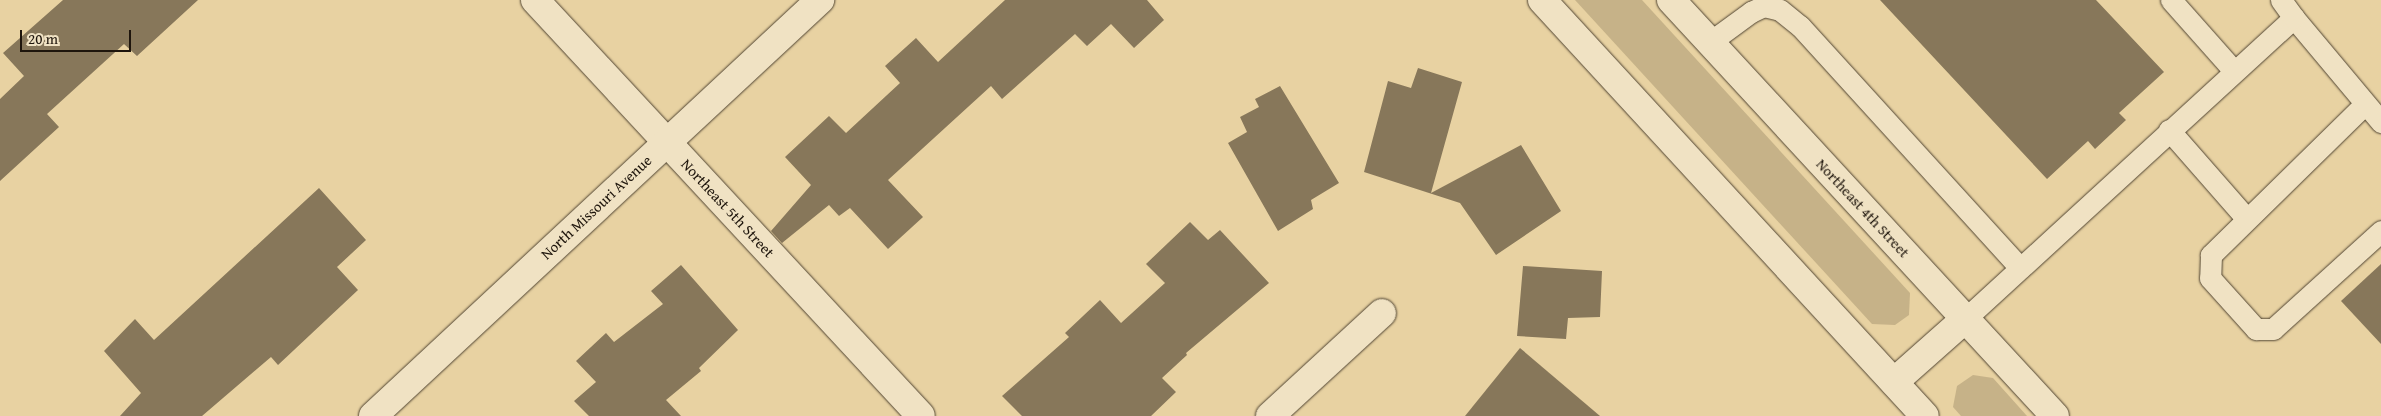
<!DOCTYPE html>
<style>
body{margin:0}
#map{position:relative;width:2381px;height:416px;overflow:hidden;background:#e8d2a2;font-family:"Gentium Book Plus",serif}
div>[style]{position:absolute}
.green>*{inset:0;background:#c6b288}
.building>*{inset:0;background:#87775a}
.roads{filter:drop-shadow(0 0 1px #504432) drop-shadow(0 0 1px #504432)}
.lane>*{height:21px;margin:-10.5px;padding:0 10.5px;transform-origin:10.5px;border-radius:10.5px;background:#f0e2c3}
.street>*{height:28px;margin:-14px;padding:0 14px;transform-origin:14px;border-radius:14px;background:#f0e2c3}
.secondary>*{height:28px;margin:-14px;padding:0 14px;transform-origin:14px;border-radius:14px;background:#f0e2c3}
span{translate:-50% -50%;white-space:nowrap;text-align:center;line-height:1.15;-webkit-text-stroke:5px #f0e2c3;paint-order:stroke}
.street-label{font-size:15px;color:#1e150c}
.scale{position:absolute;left:20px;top:30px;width:111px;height:22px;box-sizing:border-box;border:2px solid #1e150c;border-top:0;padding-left:6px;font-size:15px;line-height:18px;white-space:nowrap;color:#1e150c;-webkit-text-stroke:4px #f0e2c3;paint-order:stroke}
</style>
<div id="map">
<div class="green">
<i style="clip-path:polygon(1575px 0,1642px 0,1910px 293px,1909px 315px,1895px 325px,1872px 324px)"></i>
<i style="clip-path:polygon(1973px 375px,1993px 378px,2027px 416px,1961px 416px,1953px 407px,1957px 386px)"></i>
</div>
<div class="building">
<i style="clip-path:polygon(63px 0,198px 0,137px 56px,124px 44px,47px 114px,59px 127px,0 181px,0 99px,24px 76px,3px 53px)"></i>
<i style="clip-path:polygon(1005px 0,1147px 0,1164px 20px,1134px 48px,1111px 24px,1087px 46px,1075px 34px,1002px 99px,991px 86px,888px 180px,923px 217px,888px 249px,850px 208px,839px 216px,829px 205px,782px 243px,771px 231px,811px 185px,785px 157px,829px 116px,846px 133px,900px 83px,885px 66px,916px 38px,938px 62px)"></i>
<i style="clip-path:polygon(1880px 0,2096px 0,2164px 72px,2119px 113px,2126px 120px,2095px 149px,2088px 141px,2047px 179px)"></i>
<i style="clip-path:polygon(1418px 68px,1462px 82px,1431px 193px,1521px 145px,1561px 211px,1496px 255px,1460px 203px,1364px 172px,1388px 81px,1411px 88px)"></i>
<i style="clip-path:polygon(1280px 86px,1339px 183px,1311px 200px,1313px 209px,1278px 231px,1228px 143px,1247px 132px,1240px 117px,1259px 107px,1255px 99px)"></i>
<i style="clip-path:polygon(319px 188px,366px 240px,337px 267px,358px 290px,278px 365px,271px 357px,202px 416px,120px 416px,141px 393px,104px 351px,135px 319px,154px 340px)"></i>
<i style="clip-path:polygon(1190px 222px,1208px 240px,1220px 230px,1269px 283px,1186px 353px,1187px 355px,1162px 378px,1176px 392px,1151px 416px,1022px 416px,1002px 396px,1069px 337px,1065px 333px,1100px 300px,1121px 323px,1165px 283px,1146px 264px)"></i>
<i style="clip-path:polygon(2381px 264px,2381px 344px,2341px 301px)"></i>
<i style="clip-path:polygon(681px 265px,738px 330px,699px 368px,701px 371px,666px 400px,681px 416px,589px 416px,574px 401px,596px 382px,576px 361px,606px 333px,614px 342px,663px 304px,651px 291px)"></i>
<i style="clip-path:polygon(1523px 266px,1602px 271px,1600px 317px,1568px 318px,1566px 339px,1517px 336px)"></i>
<i style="clip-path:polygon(1520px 348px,1600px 416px,1465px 416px)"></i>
</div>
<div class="roads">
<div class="lane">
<i style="left:2171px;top:0;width:95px;rotate:48.4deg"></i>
<i style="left:2294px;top:18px;width:136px;rotate:50.1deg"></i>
<i style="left:1710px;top:42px;width:51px;rotate:-36.2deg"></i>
<i style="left:1751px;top:12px;width:14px;rotate:-25deg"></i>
<i style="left:1764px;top:6px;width:16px;rotate:14deg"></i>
<i style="left:1780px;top:10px;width:26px;rotate:39deg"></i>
<i style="left:1800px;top:26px;width:327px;rotate:47.7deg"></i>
<i style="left:2365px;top:104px;width:216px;rotate:135.6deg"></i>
<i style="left:2211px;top:255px;width:23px;rotate:92deg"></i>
<i style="left:2210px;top:278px;width:69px;rotate:48deg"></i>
<i style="left:2256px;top:329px;width:17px"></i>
<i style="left:2273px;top:329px;width:146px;rotate:-42.2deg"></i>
<i style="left:2169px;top:130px;width:118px;rotate:48.8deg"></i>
<i style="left:1965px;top:319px;width:446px;rotate:-42.5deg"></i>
<i style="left:2294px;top:18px;width:22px;rotate:-126deg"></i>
</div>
<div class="street">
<i style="left:535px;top:0;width:567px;rotate:47.14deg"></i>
<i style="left:373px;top:416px;width:611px;rotate:-42.94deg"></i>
<i style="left:1270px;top:416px;width:152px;rotate:-42.6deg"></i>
</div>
<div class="secondary">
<i style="left:1542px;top:0;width:565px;rotate:47.37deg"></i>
<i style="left:1671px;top:0;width:566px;rotate:47.29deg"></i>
<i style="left:1894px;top:382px;width:95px;rotate:-41.6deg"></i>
</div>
</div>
<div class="street-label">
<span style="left:596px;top:207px;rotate:-43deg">North Missouri Avenue</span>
<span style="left:728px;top:208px;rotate:47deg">Northeast 5th Street</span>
<span style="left:1863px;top:208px;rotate:47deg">Northeast 4th Street</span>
</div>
<div class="scale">20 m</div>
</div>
